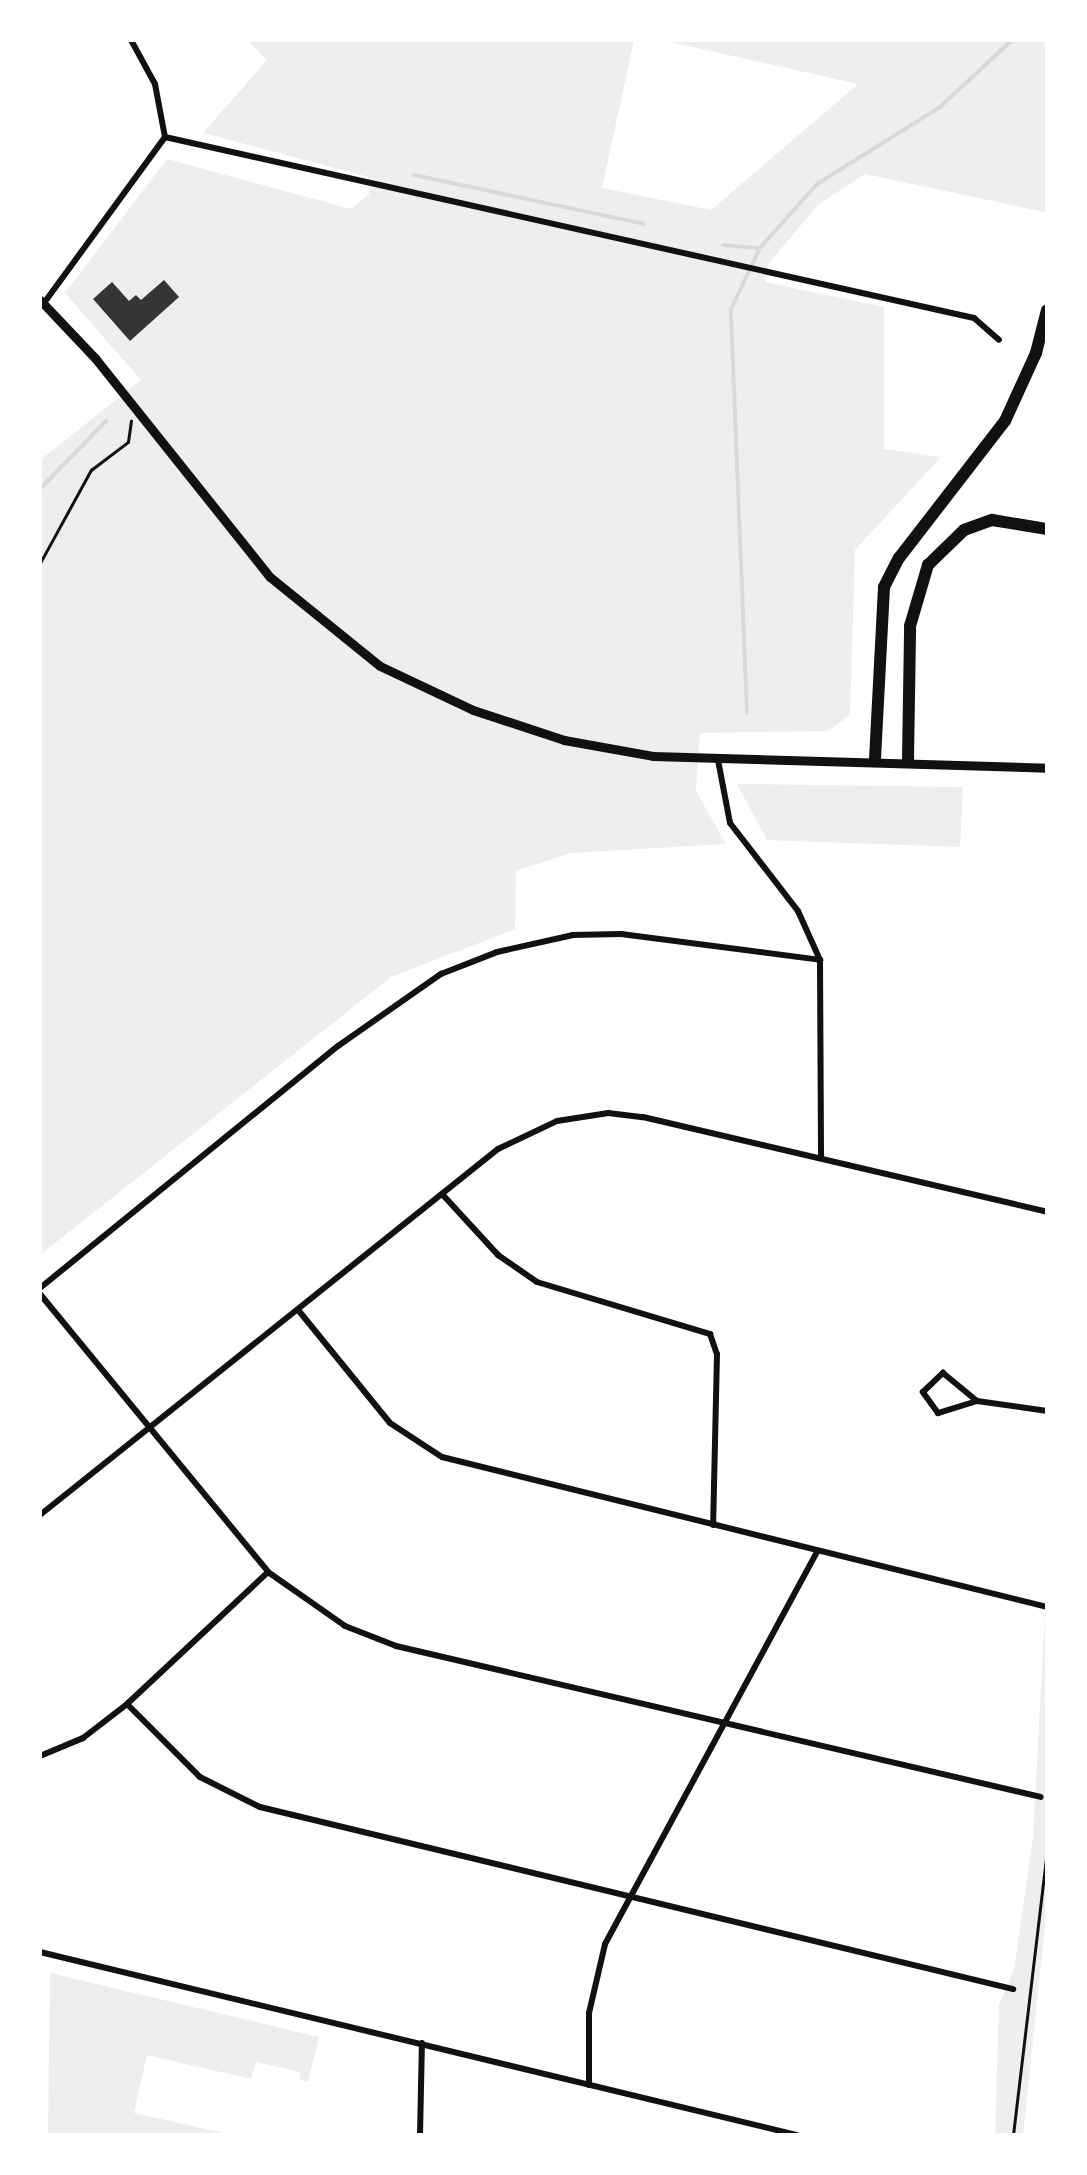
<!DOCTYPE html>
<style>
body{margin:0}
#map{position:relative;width:1087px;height:2175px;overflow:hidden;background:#fff;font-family:Arial,sans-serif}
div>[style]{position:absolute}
.green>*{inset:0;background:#eee}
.stream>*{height:4px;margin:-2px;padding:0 2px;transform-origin:2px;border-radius:2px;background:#d9d9d9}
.building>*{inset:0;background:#353535}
.path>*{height:2.5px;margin:-1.25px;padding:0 1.25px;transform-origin:1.25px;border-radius:1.25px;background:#111}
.minor>*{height:6px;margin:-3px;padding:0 3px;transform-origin:3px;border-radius:3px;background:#111}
.secondary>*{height:9px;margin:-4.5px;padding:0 4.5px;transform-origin:4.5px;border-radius:4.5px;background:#111}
.motorway>*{height:12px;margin:-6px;padding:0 6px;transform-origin:6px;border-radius:6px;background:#111}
span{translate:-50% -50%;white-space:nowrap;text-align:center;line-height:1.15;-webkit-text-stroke:9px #fff;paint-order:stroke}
.frame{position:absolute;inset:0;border:42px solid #fff;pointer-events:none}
</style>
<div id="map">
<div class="green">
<i style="clip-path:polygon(247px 40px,634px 40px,602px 188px,711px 210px,858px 84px,661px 40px,1047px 40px,1045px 212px,865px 174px,819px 204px,769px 263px,765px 282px,884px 307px,884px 449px,941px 457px,855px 550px,850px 714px,829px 731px,700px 733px,696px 791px,726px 844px,571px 853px,516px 871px,515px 929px,391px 977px,40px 1255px,40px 460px,141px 380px,65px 293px,167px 159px,351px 209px,369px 194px,372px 178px,203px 133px,267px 60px)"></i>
<i style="clip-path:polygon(737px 784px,963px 787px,960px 847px,767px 840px)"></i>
<i style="clip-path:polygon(1045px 1614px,1047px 1908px,1023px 2135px,995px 2135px,999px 2005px,1014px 1969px,1033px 1837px)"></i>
<i style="clip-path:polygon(50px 1973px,319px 2037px,308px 2082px,300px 2080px,300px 2072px,256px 2062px,251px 2079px,147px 2055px,134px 2113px,233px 2135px,48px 2135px)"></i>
</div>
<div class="stream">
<i style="left:414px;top:175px;width:235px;rotate:12deg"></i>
<i style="left:723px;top:245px;width:37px;rotate:5deg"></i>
<i style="left:40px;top:489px;width:95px;rotate:-45.9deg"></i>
<i style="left:747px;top:713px;width:404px;rotate:-92.3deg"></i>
<i style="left:731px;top:309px;width:68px;rotate:-64.6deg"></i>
<i style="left:760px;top:248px;width:86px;rotate:-48.3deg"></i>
<i style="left:817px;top:184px;width:145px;rotate:-32deg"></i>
<i style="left:940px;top:107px;width:98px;rotate:-42.9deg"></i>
</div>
<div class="building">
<i style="clip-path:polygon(164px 280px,179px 297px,130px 341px,93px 299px,112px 282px,129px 301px,136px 295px,141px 300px)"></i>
</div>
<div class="path">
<i style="left:40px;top:563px;width:106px;rotate:-61.3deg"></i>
<i style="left:91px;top:470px;width:46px;rotate:-37.1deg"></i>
<i style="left:128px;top:442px;width:21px;rotate:-82deg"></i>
<i style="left:1013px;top:2135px;width:289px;rotate:-83.2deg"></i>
</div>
<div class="minor">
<i style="left:165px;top:137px;width:829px;rotate:12.61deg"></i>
<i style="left:974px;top:318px;width:33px;rotate:41deg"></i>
<i style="left:44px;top:303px;width:205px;rotate:-53.9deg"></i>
<i style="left:165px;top:137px;width:54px;rotate:-100.7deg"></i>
<i style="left:155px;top:84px;width:50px;rotate:-118.6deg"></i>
<i style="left:718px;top:760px;width:64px;rotate:79.2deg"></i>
<i style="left:730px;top:823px;width:111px;rotate:52.3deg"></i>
<i style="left:798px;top:911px;width:54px;rotate:65.8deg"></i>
<i style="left:820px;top:960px;width:198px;rotate:89.7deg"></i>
<i style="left:442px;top:1194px;width:83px;rotate:47.4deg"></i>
<i style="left:498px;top:1255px;width:47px;rotate:34.7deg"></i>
<i style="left:537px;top:1282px;width:181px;rotate:16.7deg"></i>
<i style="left:710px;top:1334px;width:21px;rotate:71deg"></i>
<i style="left:717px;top:1354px;width:171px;rotate:91.3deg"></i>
<i style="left:40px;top:1288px;width:384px;rotate:-39.1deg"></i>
<i style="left:338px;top:1046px;width:126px;rotate:-35deg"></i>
<i style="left:441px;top:974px;width:60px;rotate:-21.4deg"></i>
<i style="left:497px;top:952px;width:78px;rotate:-12.6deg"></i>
<i style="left:573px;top:935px;width:48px;rotate:-1.2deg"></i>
<i style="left:621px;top:934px;width:201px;rotate:7.4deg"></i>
<i style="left:40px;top:1294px;width:360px;rotate:50.6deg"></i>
<i style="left:268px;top:1572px;width:94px;rotate:35deg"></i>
<i style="left:345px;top:1626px;width:55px;rotate:21.4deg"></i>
<i style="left:396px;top:1646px;width:662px;rotate:13.18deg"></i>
<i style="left:299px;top:1311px;width:144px;rotate:50.9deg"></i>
<i style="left:390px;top:1423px;width:62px;rotate:33.2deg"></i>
<i style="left:442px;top:1457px;width:623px;rotate:13.92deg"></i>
<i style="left:977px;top:1401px;width:41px;rotate:162.9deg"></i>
<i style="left:938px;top:1413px;width:26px;rotate:-126deg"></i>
<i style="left:923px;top:1392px;width:28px;rotate:-44deg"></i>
<i style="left:943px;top:1373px;width:44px;rotate:39.5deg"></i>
<i style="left:977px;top:1401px;width:71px;rotate:8.1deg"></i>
<i style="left:40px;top:1515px;width:586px;rotate:-38.63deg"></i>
<i style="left:498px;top:1149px;width:65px;rotate:-25.4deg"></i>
<i style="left:557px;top:1121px;width:52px;rotate:-8.9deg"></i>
<i style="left:608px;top:1113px;width:35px;rotate:7deg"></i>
<i style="left:643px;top:1117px;width:415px;rotate:13.2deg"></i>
<i style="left:127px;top:1704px;width:103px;rotate:45deg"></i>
<i style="left:200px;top:1777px;width:67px;rotate:26.6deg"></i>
<i style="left:260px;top:1807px;width:775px;rotate:13.59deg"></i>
<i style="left:40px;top:1756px;width:47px;rotate:-22.7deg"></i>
<i style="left:83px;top:1738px;width:56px;rotate:-37.7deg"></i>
<i style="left:127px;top:1704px;width:193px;rotate:-43.1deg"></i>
<i style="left:40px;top:1952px;width:779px;rotate:13.59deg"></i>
<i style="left:589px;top:2085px;width:72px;rotate:-90deg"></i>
<i style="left:589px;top:2013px;width:71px;rotate:-76.9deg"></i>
<i style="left:605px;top:1944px;width:446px;rotate:-61.6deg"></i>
<i style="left:420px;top:2135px;width:92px;rotate:-88.8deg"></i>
</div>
<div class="secondary">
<i style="left:40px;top:300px;width:80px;rotate:46.5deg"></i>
<i style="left:95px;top:358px;width:280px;rotate:51.4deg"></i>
<i style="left:270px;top:577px;width:141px;rotate:39deg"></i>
<i style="left:380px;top:666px;width:103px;rotate:25.3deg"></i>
<i style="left:473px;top:710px;width:96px;rotate:18.2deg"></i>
<i style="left:564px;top:740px;width:90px;rotate:10.2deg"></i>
<i style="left:653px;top:756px;width:394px;rotate:1.7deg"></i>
</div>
<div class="motorway">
<i style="left:875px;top:759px;width:172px;rotate:-87deg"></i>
<i style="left:884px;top:587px;width:33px;rotate:-63deg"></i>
<i style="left:899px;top:558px;width:173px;rotate:-52.3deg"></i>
<i style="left:1005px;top:421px;width:75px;rotate:-65.5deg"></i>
<i style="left:1036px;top:353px;width:44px;rotate:-75.7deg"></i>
<i style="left:908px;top:760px;width:134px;rotate:-89.1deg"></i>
<i style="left:910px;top:626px;width:64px;rotate:-73.6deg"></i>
<i style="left:928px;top:565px;width:50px;rotate:-44.2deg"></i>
<i style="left:964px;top:530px;width:30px;rotate:-20deg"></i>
<i style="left:992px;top:520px;width:56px;rotate:9.3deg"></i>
</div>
<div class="frame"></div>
</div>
